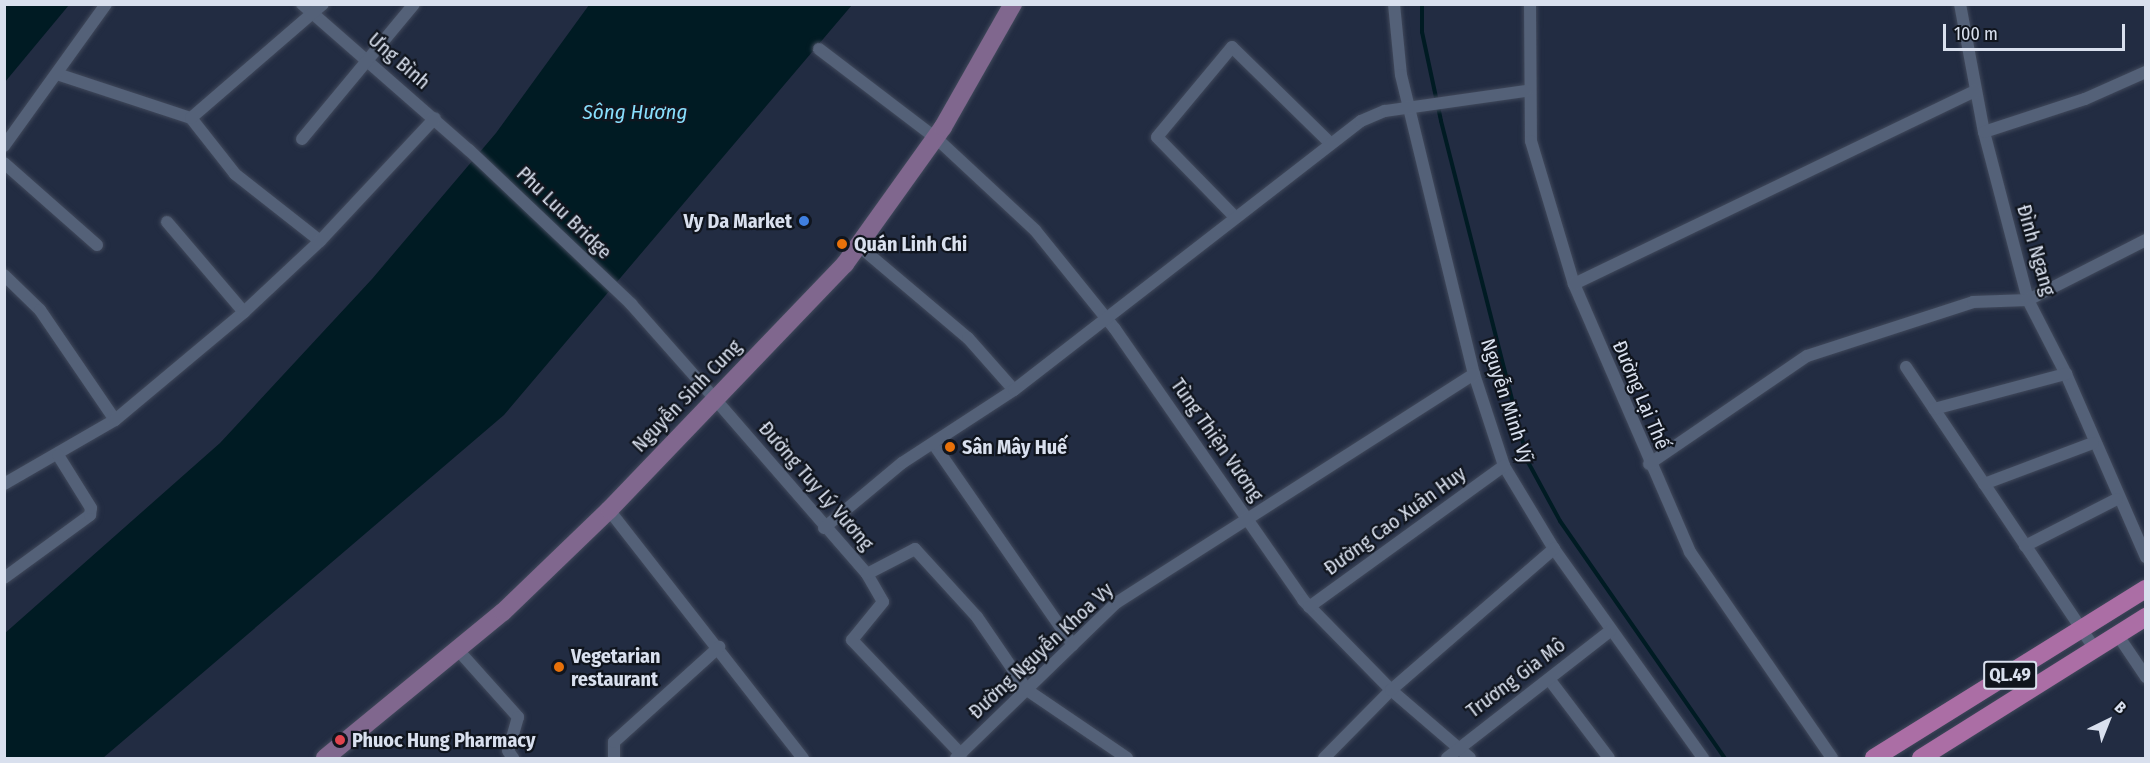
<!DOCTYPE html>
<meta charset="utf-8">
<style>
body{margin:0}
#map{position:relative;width:2150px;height:763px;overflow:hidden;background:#222c42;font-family:"Fira Sans Condensed",sans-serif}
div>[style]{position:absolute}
.water>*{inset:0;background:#001b23}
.stream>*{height:4px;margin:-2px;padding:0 2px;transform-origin:2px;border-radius:2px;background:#001b23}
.roads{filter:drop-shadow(0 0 2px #41495b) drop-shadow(0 0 2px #41495b)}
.street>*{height:12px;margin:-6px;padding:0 6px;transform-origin:6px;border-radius:6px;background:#546178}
.secondary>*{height:18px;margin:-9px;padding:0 9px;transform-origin:9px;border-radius:9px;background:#80678e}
.primary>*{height:18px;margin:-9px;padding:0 9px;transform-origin:9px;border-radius:9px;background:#ab6ea5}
.dots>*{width:16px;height:16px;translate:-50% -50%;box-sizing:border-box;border:3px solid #10151e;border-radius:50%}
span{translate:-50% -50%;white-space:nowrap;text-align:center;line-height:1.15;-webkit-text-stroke:4.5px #10151e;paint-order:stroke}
.shield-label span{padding:2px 4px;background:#10151e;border:2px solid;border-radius:4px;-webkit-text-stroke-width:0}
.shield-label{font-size:18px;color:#d9e0ee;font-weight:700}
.street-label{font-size:20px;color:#d9e0ee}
.poi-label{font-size:20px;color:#d9e0ee;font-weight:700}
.right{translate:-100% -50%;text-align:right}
.left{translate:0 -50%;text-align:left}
.water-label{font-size:21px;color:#88dffd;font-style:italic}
.frame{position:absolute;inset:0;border:6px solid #d9e0ee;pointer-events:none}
.north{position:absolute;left:2078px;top:691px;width:60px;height:60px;-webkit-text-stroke:4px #10151e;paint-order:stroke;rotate:43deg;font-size:16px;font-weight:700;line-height:24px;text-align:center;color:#d9e0ee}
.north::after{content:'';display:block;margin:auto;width:21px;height:27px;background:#d9e0ee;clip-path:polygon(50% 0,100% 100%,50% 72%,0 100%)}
.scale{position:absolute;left:1943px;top:24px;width:182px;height:27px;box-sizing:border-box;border:3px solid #d9e0ee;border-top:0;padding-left:8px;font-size:18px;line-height:21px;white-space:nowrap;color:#d9e0ee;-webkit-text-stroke:4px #10151e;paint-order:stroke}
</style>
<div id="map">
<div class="water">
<i style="clip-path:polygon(5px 4px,69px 5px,5px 82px,4px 5px)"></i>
<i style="clip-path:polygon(589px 5px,852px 5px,504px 415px,103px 758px,5px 758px,4px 634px,220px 443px,372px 279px,496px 133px)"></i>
</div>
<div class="stream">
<i style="left:1422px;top:4px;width:28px;rotate:90deg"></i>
<i style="left:1422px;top:32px;width:91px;rotate:77.9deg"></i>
<i style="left:1441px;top:121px;width:352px;rotate:75.7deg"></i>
<i style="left:1528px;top:462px;width:67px;rotate:61.5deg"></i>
<i style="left:1560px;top:521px;width:289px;rotate:55.2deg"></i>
</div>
<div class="roads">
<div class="street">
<i style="left:302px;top:4px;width:222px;rotate:41.2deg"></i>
<i style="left:469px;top:150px;width:224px;rotate:43.5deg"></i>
<i style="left:631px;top:304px;width:127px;rotate:48.5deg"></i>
<i style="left:715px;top:399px;width:232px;rotate:49deg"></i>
<i style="left:867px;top:574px;width:32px;rotate:60deg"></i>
<i style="left:883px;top:602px;width:49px;rotate:129.2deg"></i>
<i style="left:852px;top:640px;width:158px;rotate:46.3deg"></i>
<i style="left:1394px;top:4px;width:71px;rotate:84.4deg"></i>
<i style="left:1401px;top:75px;width:308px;rotate:76.3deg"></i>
<i style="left:1474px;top:374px;width:97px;rotate:71.9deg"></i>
<i style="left:1504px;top:466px;width:97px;rotate:58.9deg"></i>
<i style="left:1554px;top:549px;width:257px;rotate:54.5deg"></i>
<i style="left:1530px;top:4px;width:137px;rotate:89.6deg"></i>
<i style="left:1531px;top:141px;width:149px;rotate:73.3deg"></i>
<i style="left:1574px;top:284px;width:292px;rotate:66.6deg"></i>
<i style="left:1690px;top:552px;width:250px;rotate:55.4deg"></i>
<i style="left:1960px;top:4px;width:130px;rotate:79.4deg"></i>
<i style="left:1984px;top:132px;width:174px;rotate:75.3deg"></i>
<i style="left:2028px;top:300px;width:83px;rotate:62.8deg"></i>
<i style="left:2066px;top:374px;width:200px;rotate:66.4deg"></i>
<i style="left:819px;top:49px;width:147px;rotate:37.3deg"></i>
<i style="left:936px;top:138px;width:135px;rotate:42.9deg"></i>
<i style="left:1035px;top:230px;width:127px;rotate:51.1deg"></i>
<i style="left:1115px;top:329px;width:330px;rotate:55.2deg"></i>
<i style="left:1303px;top:600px;width:126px;rotate:45.6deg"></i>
<i style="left:1391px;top:690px;width:104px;rotate:40.7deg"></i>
<i style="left:60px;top:75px;width:138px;rotate:18.2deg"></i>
<i style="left:191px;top:118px;width:71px;rotate:51.8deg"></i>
<i style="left:235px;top:174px;width:108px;rotate:38.2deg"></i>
<i style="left:191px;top:118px;width:174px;rotate:-40.8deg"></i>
<i style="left:1984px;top:132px;width:106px;rotate:-18.1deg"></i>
<i style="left:2085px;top:99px;width:67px;rotate:-23.9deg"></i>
<i style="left:302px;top:139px;width:175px;rotate:-50.3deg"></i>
<i style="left:4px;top:146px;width:175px;rotate:-54.3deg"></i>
<i style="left:4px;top:163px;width:124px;rotate:41.4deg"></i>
<i style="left:1234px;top:216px;width:110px;rotate:-134.3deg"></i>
<i style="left:1157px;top:137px;width:117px;rotate:-50.2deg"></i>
<i style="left:1232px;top:47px;width:136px;rotate:44.4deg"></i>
<i style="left:167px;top:222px;width:118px;rotate:49.5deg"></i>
<i style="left:859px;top:246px;width:143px;rotate:40.2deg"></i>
<i style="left:968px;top:338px;width:69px;rotate:48.5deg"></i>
<i style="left:4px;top:275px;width:50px;rotate:44.2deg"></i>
<i style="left:40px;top:310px;width:133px;rotate:55.7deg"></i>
<i style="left:1574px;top:284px;width:445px;rotate:-25.7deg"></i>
<i style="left:1906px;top:367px;width:338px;rotate:56.2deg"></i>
<i style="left:1934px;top:409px;width:137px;rotate:-14.9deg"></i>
<i style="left:935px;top:446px;width:242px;rotate:55.3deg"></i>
<i style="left:1649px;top:464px;width:191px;rotate:-34.4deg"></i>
<i style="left:1807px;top:356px;width:175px;rotate:-18deg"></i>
<i style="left:1973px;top:302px;width:55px;rotate:-2.1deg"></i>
<i style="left:2028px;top:300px;width:132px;rotate:-27deg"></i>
<i style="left:4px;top:484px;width:128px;rotate:-30deg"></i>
<i style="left:115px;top:420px;width:168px;rotate:-39.9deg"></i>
<i style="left:244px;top:312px;width:104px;rotate:-43.1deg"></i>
<i style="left:320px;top:241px;width:168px;rotate:-46.9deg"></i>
<i style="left:1984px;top:484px;width:116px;rotate:-20.6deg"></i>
<i style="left:609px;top:510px;width:315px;rotate:52deg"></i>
<i style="left:824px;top:528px;width:102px;rotate:-39.8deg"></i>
<i style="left:902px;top:463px;width:134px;rotate:-33.1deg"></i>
<i style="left:1014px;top:390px;width:439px;rotate:-37.8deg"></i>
<i style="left:1361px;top:121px;width:26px;rotate:-23deg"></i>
<i style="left:1385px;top:111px;width:142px;rotate:-8.1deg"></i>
<i style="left:2025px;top:546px;width:103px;rotate:-27.1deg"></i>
<i style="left:867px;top:574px;width:54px;rotate:-27.5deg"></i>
<i style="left:915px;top:549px;width:92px;rotate:47.6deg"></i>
<i style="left:977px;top:617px;width:88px;rotate:55.6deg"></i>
<i style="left:1027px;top:690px;width:121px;rotate:34.2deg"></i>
<i style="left:4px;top:578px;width:107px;rotate:-36.2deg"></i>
<i style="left:90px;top:515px;width:7px;rotate:-82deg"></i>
<i style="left:91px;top:508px;width:62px;rotate:-121.9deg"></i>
<i style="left:1309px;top:607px;width:241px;rotate:-35.9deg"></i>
<i style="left:2117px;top:634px;width:52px;rotate:56deg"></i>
<i style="left:458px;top:650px;width:90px;rotate:48.2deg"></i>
<i style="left:518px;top:717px;width:35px;rotate:106deg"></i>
<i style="left:508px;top:751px;width:9px;rotate:54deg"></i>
<i style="left:1549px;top:679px;width:99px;rotate:52.8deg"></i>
<i style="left:614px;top:758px;width:16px;rotate:-90deg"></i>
<i style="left:614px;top:742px;width:142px;rotate:-42.1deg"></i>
<i style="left:956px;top:758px;width:223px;rotate:-44.1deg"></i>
<i style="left:1116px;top:603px;width:425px;rotate:-32.6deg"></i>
<i style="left:1324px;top:758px;width:95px;rotate:-45.4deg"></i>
<i style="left:1391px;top:690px;width:216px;rotate:-40.9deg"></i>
<i style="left:1447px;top:758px;width:207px;rotate:-37.9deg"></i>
</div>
<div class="secondary">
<i style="left:325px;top:758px;width:230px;rotate:-39.4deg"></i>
<i style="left:503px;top:612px;width:147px;rotate:-43.9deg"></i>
<i style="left:609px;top:510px;width:341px;rotate:-46.2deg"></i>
<i style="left:845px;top:264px;width:168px;rotate:-54.4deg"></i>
<i style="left:943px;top:127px;width:142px;rotate:-60.4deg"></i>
</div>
<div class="primary">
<i style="left:1874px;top:758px;width:320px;rotate:-31.9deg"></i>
<i style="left:1921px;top:758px;width:266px;rotate:-32.1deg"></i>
</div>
</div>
<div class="dots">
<i style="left:804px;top:221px;background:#3f7fe0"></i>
<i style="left:842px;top:244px;background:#e8710a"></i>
<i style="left:950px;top:447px;background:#e8710a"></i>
<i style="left:559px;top:667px;background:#e8710a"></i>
<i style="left:340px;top:740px;background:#e0444e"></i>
</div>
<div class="shield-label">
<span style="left:2010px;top:675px">QL.49</span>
</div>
<div class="street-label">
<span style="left:399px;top:61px;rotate:41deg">Ưng Bình</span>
<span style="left:564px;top:213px;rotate:44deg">Phu Luu Bridge</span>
<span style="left:2036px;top:250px;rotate:74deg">Đình Ngang</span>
<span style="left:1641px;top:395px;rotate:67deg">Đường Lại Thế</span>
<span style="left:687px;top:396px;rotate:-46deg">Nguyễn Sinh Cung</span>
<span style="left:1507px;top:401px;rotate:72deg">Nguyễn Minh Vỹ</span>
<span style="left:1217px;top:440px;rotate:55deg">Tùng Thiện Vương</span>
<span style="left:816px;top:486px;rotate:49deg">Đường Tuy Lý Vương</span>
<span style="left:1395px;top:521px;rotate:-36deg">Đường Cao Xuân Huy</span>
<span style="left:1041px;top:651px;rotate:-43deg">Đường Nguyễn Khoa Vy</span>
<span style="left:1516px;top:678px;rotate:-37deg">Trương Gia Mô</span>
</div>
<div class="poi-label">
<span class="right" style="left:792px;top:221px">Vy Da Market</span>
<span class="left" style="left:854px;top:244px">Quán Linh Chi</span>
<span class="left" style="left:962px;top:447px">Sân Mây Huế</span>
<span class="left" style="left:571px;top:668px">Vegetarian<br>restaurant</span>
<span class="left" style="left:352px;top:740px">Phuoc Hung Pharmacy</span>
</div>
<div class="water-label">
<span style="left:635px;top:112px">Sông Hương</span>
</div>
<div class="frame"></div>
<div class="north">B</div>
<div class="scale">100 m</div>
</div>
